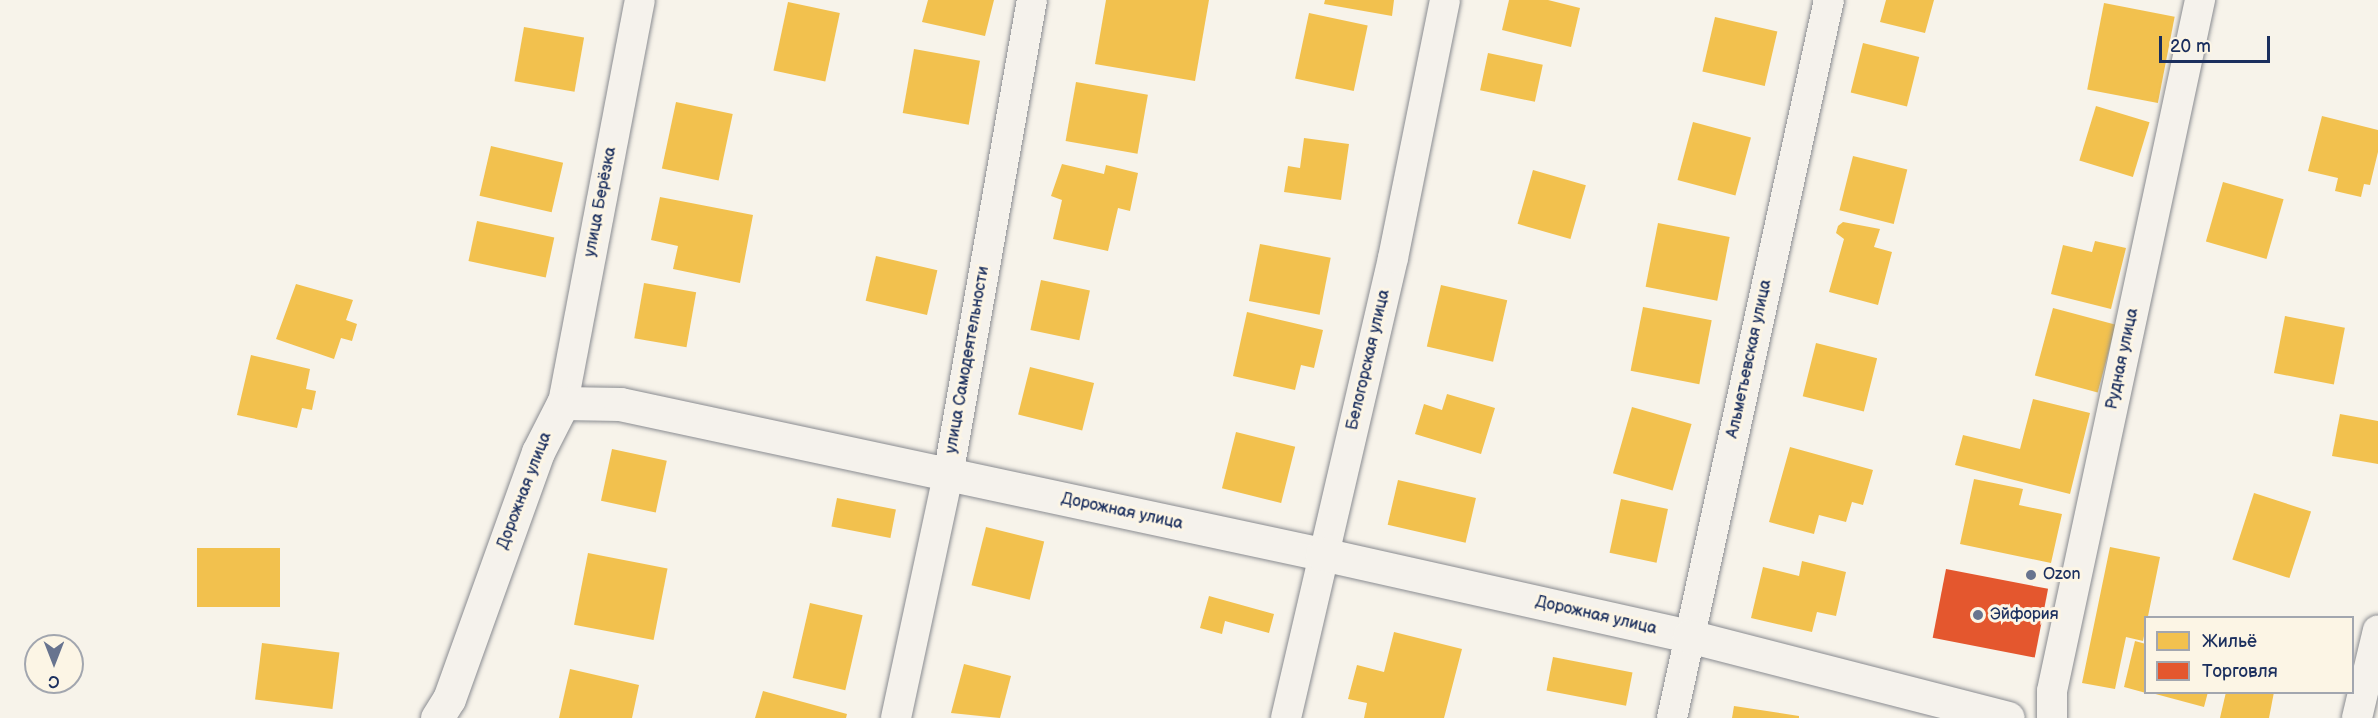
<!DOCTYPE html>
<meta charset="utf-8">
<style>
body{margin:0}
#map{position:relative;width:2378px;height:718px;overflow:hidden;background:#f7f3ea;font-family:"Balsamiq Sans",sans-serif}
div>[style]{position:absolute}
.homes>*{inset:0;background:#f2c14e;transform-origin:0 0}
.shops>*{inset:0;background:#e4572e;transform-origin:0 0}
.roads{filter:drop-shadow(0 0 2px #8a8c91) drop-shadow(0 0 2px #8a8c91)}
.minor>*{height:30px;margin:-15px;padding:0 15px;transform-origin:15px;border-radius:15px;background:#f5f2ec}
.tertiary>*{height:33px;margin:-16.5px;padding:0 16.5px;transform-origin:16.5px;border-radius:16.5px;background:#f5f2ec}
.dots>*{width:16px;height:16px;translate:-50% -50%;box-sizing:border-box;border:3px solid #fcf5e5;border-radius:50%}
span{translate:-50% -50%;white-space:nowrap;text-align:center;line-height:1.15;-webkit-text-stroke:6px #fcf5e5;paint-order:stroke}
.street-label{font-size:16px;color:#1b2f5e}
.poi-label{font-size:16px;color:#1b2f5e}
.left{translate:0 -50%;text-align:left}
.legend{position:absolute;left:2144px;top:616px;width:210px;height:78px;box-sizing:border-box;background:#fcf5e5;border:2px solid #a2a6af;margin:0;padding:8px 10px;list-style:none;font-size:18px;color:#1b2f5e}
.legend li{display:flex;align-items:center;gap:12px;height:30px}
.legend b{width:30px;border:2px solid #a2a6af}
.north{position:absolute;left:24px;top:634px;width:60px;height:60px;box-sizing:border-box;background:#fcf5e5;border:2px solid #a2a6af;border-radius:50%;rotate:180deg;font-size:16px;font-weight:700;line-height:24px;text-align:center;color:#1b2f5e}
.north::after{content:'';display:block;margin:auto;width:21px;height:27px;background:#68748f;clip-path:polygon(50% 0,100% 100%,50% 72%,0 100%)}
.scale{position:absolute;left:2159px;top:36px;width:111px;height:27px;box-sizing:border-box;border:3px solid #1b2f5e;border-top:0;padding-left:8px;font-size:18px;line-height:21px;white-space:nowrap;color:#1b2f5e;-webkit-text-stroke:4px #fcf5e5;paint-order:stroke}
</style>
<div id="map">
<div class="homes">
<i style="clip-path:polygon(928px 0,994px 0,985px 36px,922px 22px)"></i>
<i style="clip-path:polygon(1106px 0,1209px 0,1195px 81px,1095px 64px)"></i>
<i style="clip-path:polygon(1325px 0,1394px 0,1392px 16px,1324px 4px)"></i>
<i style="clip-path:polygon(1509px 0,1548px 0,1580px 8px,1571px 47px,1502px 30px)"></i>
<i style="clip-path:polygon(1886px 0,1934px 0,1925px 33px,1880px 22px)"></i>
<i style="left:788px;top:2px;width:53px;height:70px;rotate:12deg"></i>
<i style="left:2104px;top:3px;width:72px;height:88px;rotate:11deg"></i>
<i style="left:1309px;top:13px;width:60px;height:67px;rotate:12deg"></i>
<i style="left:1715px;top:17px;width:64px;height:56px;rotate:13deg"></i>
<i style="left:524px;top:27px;width:61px;height:55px;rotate:10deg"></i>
<i style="left:1863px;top:43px;width:58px;height:51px;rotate:14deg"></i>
<i style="left:914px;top:49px;width:67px;height:65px;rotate:10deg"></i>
<i style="left:1488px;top:53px;width:56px;height:38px;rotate:12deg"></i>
<i style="left:1076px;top:82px;width:73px;height:60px;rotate:10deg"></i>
<i style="left:676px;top:102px;width:58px;height:68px;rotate:12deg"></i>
<i style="left:2096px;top:106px;width:56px;height:57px;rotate:17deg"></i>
<i style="clip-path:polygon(2322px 116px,2378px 130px,2378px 152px,2370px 185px,2364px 184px,2361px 197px,2335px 191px,2338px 178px,2308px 171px)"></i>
<i style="left:1693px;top:122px;width:60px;height:60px;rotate:15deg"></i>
<i style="clip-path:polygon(1304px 138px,1349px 144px,1341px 200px,1284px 192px,1288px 166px,1300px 168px)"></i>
<i style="left:491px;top:146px;width:74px;height:51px;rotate:13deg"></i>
<i style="left:1853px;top:156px;width:56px;height:56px;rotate:14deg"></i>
<i style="clip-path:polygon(1062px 164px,1104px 174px,1106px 165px,1138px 173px,1130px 211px,1118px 208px,1108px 251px,1053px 239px,1062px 200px,1051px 196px)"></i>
<i style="left:1533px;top:170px;width:55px;height:56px;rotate:16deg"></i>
<i style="left:2223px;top:182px;width:63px;height:62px;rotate:16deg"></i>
<i style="clip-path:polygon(660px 197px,753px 215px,740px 283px,673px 269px,678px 246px,651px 240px)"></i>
<i style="left:477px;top:221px;width:79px;height:41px;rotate:12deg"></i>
<i style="clip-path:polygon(1843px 222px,1880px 229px,1874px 247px,1892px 252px,1878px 305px,1829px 292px,1844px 239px,1836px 233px,1838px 226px)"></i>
<i style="left:1658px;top:223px;width:73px;height:65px;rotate:11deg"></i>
<i style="clip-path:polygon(2095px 241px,2126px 248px,2111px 309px,2051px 294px,2063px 245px,2092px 252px)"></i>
<i style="left:1260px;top:244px;width:72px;height:58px;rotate:11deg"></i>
<i style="left:876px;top:256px;width:63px;height:46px;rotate:13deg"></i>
<i style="left:1041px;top:280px;width:50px;height:51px;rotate:12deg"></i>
<i style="left:644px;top:283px;width:53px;height:56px;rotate:10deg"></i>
<i style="clip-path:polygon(296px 284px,353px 300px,346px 320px,357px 324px,352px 341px,341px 338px,334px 359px,276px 339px)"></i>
<i style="left:1441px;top:285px;width:68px;height:63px;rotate:13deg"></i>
<i style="left:1643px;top:307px;width:70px;height:65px;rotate:11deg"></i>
<i style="left:2053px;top:308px;width:65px;height:70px;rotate:15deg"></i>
<i style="clip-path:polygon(1247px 312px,1323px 330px,1314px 368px,1301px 365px,1295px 390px,1233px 376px)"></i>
<i style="left:2285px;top:316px;width:61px;height:58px;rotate:11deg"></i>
<i style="left:1816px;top:343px;width:63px;height:55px;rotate:14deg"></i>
<i style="clip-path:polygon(251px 355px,310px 369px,306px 389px,316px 391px,312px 410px,302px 408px,297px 428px,237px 415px)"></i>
<i style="left:1030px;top:367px;width:66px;height:49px;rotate:14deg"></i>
<i style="clip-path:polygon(1447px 394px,1495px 408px,1481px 454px,1415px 434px,1424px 404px,1442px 410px)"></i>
<i style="clip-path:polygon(2033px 399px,2090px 413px,2070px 494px,1955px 465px,1963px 435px,2020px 449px)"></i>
<i style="left:1632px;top:407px;width:62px;height:69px;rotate:16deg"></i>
<i style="clip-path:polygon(2340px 414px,2378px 421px,2378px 464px,2332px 456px)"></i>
<i style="left:1236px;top:432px;width:61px;height:58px;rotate:14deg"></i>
<i style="clip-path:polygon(1790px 447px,1873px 470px,1863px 505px,1852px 502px,1846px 522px,1819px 515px,1814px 534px,1769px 522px)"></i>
<i style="left:612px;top:449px;width:56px;height:53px;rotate:12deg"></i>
<i style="clip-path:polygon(1974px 479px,2023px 489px,2019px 505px,2062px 514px,2051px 563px,1960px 544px)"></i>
<i style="left:1398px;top:480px;width:80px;height:46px;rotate:13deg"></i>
<i style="left:2254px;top:493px;width:60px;height:70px;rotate:18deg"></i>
<i style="left:837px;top:498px;width:60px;height:29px;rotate:11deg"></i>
<i style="left:1621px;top:499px;width:48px;height:55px;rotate:12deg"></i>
<i style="left:986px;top:527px;width:60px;height:60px;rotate:14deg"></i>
<i style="clip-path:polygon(2110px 547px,2160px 557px,2143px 641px,2126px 637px,2115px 689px,2082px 683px)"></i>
<i style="left:197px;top:548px;width:83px;height:59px"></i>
<i style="left:588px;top:553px;width:81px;height:73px;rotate:11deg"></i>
<i style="clip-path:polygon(1802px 561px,1846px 572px,1836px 616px,1817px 612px,1812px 632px,1751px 618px,1763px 567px,1799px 576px)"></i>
<i style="clip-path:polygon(1209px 596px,1274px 614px,1269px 633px,1225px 621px,1222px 634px,1200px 628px)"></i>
<i style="left:810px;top:603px;width:54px;height:77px;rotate:13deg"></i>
<i style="clip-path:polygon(1394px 632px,1462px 649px,1444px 718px,1364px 718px,1367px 703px,1348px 699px,1357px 665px,1384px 672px)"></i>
<i style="clip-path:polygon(2135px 641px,2146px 644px,2146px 693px,2124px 687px)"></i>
<i style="left:262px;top:643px;width:78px;height:57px;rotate:7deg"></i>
<i style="left:1553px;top:657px;width:81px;height:34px;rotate:11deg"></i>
<i style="clip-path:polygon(964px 664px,1011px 676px,1000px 718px,951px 713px)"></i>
<i style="clip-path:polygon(570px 669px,639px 685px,632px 718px,559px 718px)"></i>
<i style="clip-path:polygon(763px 691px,847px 714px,846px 718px,755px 718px)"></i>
<i style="clip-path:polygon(2148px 692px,2208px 692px,2204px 707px)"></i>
<i style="clip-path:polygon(2226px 692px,2274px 692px,2269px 718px,2220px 718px)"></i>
<i style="clip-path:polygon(1734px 706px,1799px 716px,1799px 718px,1732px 718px)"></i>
</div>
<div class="shops">
<i style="left:1946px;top:569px;width:104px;height:70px;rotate:11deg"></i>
</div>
<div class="roads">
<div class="minor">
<i style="left:563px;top:403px;width:410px;rotate:-79.2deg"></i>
<i style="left:896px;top:718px;width:248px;rotate:-77.9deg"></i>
<i style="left:948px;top:476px;width:483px;rotate:-80deg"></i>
<i style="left:1286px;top:718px;width:472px;rotate:-76.9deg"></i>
<i style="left:1393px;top:258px;width:263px;rotate:-78.6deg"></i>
<i style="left:1672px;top:718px;width:735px;rotate:-77.67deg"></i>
<i style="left:2052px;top:718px;width:27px;rotate:-90deg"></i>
<i style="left:2052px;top:691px;width:707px;rotate:-77.91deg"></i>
<i style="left:2357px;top:718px;width:90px;rotate:-76.6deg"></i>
</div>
<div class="tertiary">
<i style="left:437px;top:718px;width:22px;rotate:-58deg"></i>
<i style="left:449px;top:699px;width:263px;rotate:-70.2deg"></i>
<i style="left:538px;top:452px;width:55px;rotate:-63deg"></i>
<i style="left:563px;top:403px;width:57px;rotate:1deg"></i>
<i style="left:620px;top:404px;width:718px;rotate:12.06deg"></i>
<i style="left:1322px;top:554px;width:376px;rotate:12.6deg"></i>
<i style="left:1689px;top:636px;width:329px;rotate:14.4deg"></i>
</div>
</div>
<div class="dots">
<i style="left:2031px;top:575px;background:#68748f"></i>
<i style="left:1978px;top:615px;background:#68748f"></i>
</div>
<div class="street-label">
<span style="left:601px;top:202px;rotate:-79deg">улица Берёзка</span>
<span style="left:1750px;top:359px;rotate:-78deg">Альметьевская улица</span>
<span style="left:2123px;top:359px;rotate:-78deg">Рудная улица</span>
<span style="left:968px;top:360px;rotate:-80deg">улица Самодеятельности</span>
<span style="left:1369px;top:360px;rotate:-77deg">Белогорская улица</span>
<span style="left:525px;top:491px;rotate:-69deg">Дорожная улица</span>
<span style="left:1122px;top:512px;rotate:12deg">Дорожная улица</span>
<span style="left:1596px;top:616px;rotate:13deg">Дорожная улица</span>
</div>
<div class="poi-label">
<span class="left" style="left:2043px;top:575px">Ozon</span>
<span class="left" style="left:1990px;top:615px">Эйфория</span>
</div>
<ul class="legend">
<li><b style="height:16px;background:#f2c14e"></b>Жильё</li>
<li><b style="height:16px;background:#e4572e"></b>Торговля</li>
</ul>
<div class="north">С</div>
<div class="scale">20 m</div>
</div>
